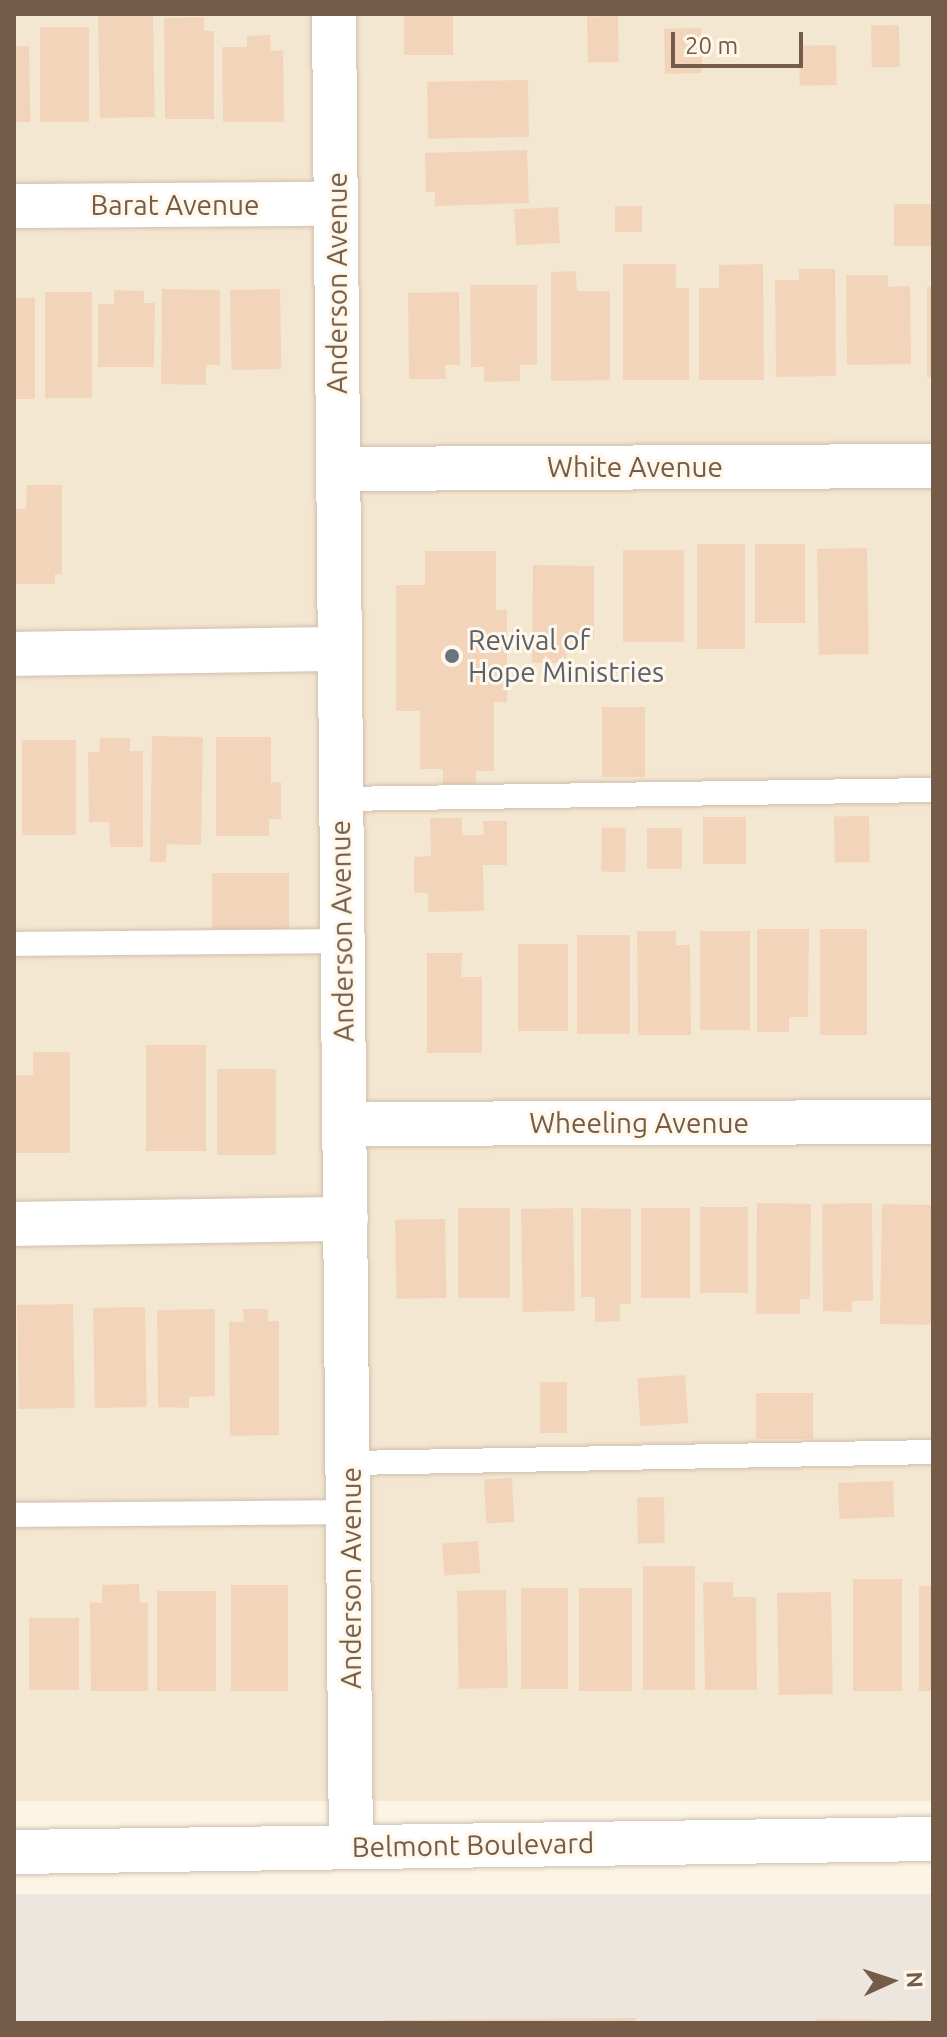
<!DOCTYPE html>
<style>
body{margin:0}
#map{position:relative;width:947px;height:2037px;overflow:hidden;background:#fcf4e4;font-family:Ubuntu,sans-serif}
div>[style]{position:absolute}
.residential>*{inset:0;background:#f4e7d2;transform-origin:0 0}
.industrial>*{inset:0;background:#ece6de;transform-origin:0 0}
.building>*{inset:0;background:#f2d4bb;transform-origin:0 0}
.roads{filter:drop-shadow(0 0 2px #d0bfad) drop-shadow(0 0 2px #d0bfad)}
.lane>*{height:24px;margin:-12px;padding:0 12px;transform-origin:12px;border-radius:12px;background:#fff}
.street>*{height:44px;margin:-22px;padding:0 22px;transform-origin:22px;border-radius:22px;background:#fff}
.secondary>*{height:44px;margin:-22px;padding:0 22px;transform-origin:22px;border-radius:22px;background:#fff}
.dots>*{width:22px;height:22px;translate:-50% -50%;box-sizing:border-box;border:4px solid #fff8ea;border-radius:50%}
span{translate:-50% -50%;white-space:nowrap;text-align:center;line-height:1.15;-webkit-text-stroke:6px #fff8ea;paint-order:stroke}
.street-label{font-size:28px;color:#755c49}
.worship-label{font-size:28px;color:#5b616d}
.left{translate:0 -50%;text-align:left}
.frame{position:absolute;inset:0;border:16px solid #755c49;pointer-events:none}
.north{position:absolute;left:851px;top:1941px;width:80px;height:80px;-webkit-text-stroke:6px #fff8ea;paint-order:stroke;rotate:87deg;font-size:22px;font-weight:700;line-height:32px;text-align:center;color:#755c49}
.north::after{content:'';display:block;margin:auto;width:28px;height:36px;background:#755c49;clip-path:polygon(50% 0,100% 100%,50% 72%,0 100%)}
.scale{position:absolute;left:671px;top:32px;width:132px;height:36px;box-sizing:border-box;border:4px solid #755c49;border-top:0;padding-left:10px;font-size:24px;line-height:28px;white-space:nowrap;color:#755c49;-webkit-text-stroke:6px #fff8ea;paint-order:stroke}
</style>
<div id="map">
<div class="residential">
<i style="left:14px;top:14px;width:919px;height:1787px"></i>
</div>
<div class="industrial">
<i style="left:933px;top:1894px;width:129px;height:919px;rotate:90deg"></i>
</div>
<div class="building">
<i style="left:153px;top:14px;width:103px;height:55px;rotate:89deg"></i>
<i style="left:404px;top:14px;width:49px;height:41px"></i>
<i style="left:618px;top:16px;width:46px;height:31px;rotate:89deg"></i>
<i style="clip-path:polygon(204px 17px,204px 31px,214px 31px,214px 119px,165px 119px,164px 18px)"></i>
<i style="left:899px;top:25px;width:42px;height:28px;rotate:89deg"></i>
<i style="left:40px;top:27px;width:49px;height:95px"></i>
<i style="left:701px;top:28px;width:45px;height:37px;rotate:89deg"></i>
<i style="clip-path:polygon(270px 35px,271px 51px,283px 50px,284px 122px,223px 122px,222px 47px,247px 47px,247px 36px)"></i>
<i style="left:836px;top:45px;width:40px;height:37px;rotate:89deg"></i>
<i style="left:29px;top:46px;width:76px;height:15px;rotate:89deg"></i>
<i style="left:528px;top:80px;width:57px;height:101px;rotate:89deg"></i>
<i style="clip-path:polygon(527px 150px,529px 203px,435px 206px,435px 192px,426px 192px,425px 153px)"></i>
<i style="left:933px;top:204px;width:42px;height:39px;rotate:90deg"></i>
<i style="left:615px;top:206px;width:27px;height:26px"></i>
<i style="left:558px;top:207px;width:36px;height:44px;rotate:87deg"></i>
<i style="clip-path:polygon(623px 264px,676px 264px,676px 288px,689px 288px,689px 380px,623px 380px)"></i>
<i style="clip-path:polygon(763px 264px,764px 380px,699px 380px,699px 288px,719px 288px,719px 265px)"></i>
<i style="clip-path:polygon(799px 269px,835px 269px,836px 376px,776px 377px,775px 280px,799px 280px)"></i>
<i style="clip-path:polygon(576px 271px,577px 291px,610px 291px,610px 380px,551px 381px,551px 272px)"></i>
<i style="clip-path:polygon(846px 275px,888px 275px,888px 287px,910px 286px,911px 364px,847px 365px)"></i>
<i style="clip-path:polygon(470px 285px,537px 285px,537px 365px,520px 365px,520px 381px,484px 382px,484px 367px,471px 367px)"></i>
<i style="left:927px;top:287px;width:6px;height:90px"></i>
<i style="clip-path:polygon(162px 289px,220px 290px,220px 365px,206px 365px,206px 385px,161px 384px)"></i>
<i style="left:280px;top:289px;width:80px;height:50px;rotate:89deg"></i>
<i style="clip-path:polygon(114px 290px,144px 291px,144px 303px,155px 303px,154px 367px,98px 367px,98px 304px,114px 304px)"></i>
<i style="left:45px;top:292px;width:47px;height:106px"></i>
<i style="clip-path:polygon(459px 292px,460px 365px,445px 365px,446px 379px,409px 379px,408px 293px)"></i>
<i style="left:14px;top:298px;width:21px;height:101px"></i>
<i style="clip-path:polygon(27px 485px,62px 485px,62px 574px,55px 574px,55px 584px,14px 584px,14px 509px,26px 509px)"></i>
<i style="left:697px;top:544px;width:48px;height:105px"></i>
<i style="left:755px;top:544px;width:50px;height:79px"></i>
<i style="left:867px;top:548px;width:106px;height:50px;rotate:89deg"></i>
<i style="left:623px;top:550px;width:61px;height:92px"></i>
<i style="clip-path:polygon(425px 551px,496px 551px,496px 610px,507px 610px,507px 702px,494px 702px,494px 771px,476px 771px,476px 784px,443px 784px,443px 769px,420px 769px,420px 711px,396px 711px,396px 585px,425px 585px)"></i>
<i style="clip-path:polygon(533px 565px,594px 566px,594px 640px,566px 640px,566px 663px,532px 663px)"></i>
<i style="left:602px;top:707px;width:43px;height:70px"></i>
<i style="clip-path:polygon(152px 736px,203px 737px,201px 845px,167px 844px,166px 862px,150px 862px)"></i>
<i style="clip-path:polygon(216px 737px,271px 737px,271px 783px,281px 782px,281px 819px,269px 819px,269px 836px,216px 836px)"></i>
<i style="clip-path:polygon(100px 738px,130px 738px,130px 751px,143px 751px,143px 847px,110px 847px,109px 822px,89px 822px,88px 752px,99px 752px)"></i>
<i style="left:22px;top:740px;width:54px;height:95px"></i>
<i style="left:869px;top:816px;width:46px;height:35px;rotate:89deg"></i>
<i style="left:746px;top:817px;width:47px;height:43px;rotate:90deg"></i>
<i style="clip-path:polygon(430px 818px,462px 818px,462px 835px,484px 835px,483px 821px,507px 821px,507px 865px,483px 865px,484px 911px,428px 912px,428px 893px,414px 893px,414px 857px,431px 856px)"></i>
<i style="left:626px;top:828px;width:44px;height:24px;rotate:91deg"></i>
<i style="left:647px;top:828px;width:35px;height:41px"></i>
<i style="left:212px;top:873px;width:77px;height:56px"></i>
<i style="clip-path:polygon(757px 929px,809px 929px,808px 1017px,789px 1017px,789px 1032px,757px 1032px)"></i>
<i style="left:820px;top:929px;width:47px;height:106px"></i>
<i style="clip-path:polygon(637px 931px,676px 931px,676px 945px,690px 945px,691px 1035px,638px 1035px)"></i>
<i style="left:700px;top:931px;width:50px;height:99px"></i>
<i style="left:577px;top:935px;width:53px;height:99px"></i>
<i style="left:518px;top:944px;width:50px;height:87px"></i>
<i style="clip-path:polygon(427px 953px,462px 953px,461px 977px,482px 977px,482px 1053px,427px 1053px)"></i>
<i style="left:146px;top:1045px;width:60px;height:106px"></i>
<i style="clip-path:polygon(33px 1052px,70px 1052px,70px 1153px,14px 1153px,14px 1075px,33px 1075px)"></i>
<i style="left:217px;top:1069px;width:59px;height:86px"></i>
<i style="clip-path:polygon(757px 1203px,811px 1204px,810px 1299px,800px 1299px,800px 1314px,756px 1314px)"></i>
<i style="clip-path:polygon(872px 1203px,873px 1301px,852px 1301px,852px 1312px,823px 1311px,822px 1204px)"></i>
<i style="left:882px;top:1204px;width:51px;height:120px;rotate:1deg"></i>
<i style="left:700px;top:1207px;width:48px;height:86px"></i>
<i style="left:458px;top:1208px;width:52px;height:90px"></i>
<i style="left:573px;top:1208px;width:103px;height:52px;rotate:89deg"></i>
<i style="clip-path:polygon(581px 1208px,631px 1209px,631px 1304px,620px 1304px,620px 1321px,595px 1322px,595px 1297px,581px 1297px)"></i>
<i style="left:641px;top:1208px;width:49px;height:90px"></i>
<i style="left:445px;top:1219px;width:79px;height:50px;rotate:89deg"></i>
<i style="left:73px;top:1304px;width:104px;height:56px;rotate:89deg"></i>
<i style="left:145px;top:1307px;width:100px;height:52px;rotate:89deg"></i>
<i style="clip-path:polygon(215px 1309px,215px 1396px,189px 1397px,189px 1408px,158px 1407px,157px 1310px)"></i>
<i style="clip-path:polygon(243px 1309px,268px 1309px,268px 1321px,279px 1321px,279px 1435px,230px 1436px,229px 1322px,244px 1322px)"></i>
<i style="left:685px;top:1375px;width:48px;height:48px;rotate:86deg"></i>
<i style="left:540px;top:1382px;width:27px;height:51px"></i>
<i style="left:756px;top:1393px;width:57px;height:46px"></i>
<i style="left:512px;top:1478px;width:44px;height:28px;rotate:87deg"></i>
<i style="left:893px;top:1481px;width:36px;height:55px;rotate:88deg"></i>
<i style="left:664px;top:1497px;width:46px;height:27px;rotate:89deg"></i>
<i style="left:478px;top:1541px;width:32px;height:36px;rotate:86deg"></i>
<i style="left:643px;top:1566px;width:52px;height:124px"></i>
<i style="left:853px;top:1579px;width:49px;height:112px"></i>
<i style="clip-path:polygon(703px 1582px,733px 1582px,733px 1597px,756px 1597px,757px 1690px,705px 1690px)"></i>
<i style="clip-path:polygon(139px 1584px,140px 1603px,148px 1603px,148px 1691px,91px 1691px,90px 1602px,102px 1603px,102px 1585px)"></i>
<i style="left:231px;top:1585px;width:57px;height:106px"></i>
<i style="left:919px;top:1586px;width:14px;height:105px"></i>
<i style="left:521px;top:1588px;width:47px;height:101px"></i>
<i style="left:579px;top:1588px;width:53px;height:103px"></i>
<i style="left:506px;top:1590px;width:98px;height:49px;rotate:89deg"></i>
<i style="left:157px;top:1591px;width:59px;height:100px"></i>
<i style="left:831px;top:1592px;width:102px;height:54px;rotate:89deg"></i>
<i style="left:29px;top:1618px;width:50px;height:72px"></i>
<i style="clip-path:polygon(636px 2018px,636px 2023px,383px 2023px,383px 2020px)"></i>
<i style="clip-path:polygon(816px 2019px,928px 2020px,928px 2023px,816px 2023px)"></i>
</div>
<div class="roads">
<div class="lane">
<i style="left:340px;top:799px;width:593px;rotate:-0.87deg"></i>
<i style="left:14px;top:944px;width:328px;rotate:-0.5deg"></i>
<i style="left:351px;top:1463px;width:582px;rotate:-1.08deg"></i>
<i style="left:14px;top:1515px;width:337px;rotate:-0.5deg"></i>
</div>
<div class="street">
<i style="left:334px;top:14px;width:1833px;rotate:89.47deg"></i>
<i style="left:14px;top:206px;width:322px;rotate:-0.4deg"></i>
<i style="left:338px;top:469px;width:595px;rotate:-0.29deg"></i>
<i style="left:14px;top:654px;width:324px;rotate:-0.9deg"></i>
<i style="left:345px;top:1124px;width:588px;rotate:-0.19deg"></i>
<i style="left:14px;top:1224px;width:332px;rotate:-0.9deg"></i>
</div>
<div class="secondary">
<i style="left:14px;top:1852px;width:919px;rotate:-0.81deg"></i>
</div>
</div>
<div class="dots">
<i style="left:452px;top:656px;background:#6b7280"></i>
</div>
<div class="street-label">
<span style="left:175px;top:205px">Barat Avenue</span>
<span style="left:337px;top:283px;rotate:-90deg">Anderson Avenue</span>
<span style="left:635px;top:467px">White Avenue</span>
<span style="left:342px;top:931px;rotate:-91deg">Anderson Avenue</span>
<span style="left:639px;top:1123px">Wheeling Avenue</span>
<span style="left:351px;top:1578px;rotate:-90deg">Anderson Avenue</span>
<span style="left:473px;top:1845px;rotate:-1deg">Belmont Boulevard</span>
</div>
<div class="worship-label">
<span class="left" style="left:468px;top:656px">Revival of<br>Hope Ministries</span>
</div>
<div class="frame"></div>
<div class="north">N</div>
<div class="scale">20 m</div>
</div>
